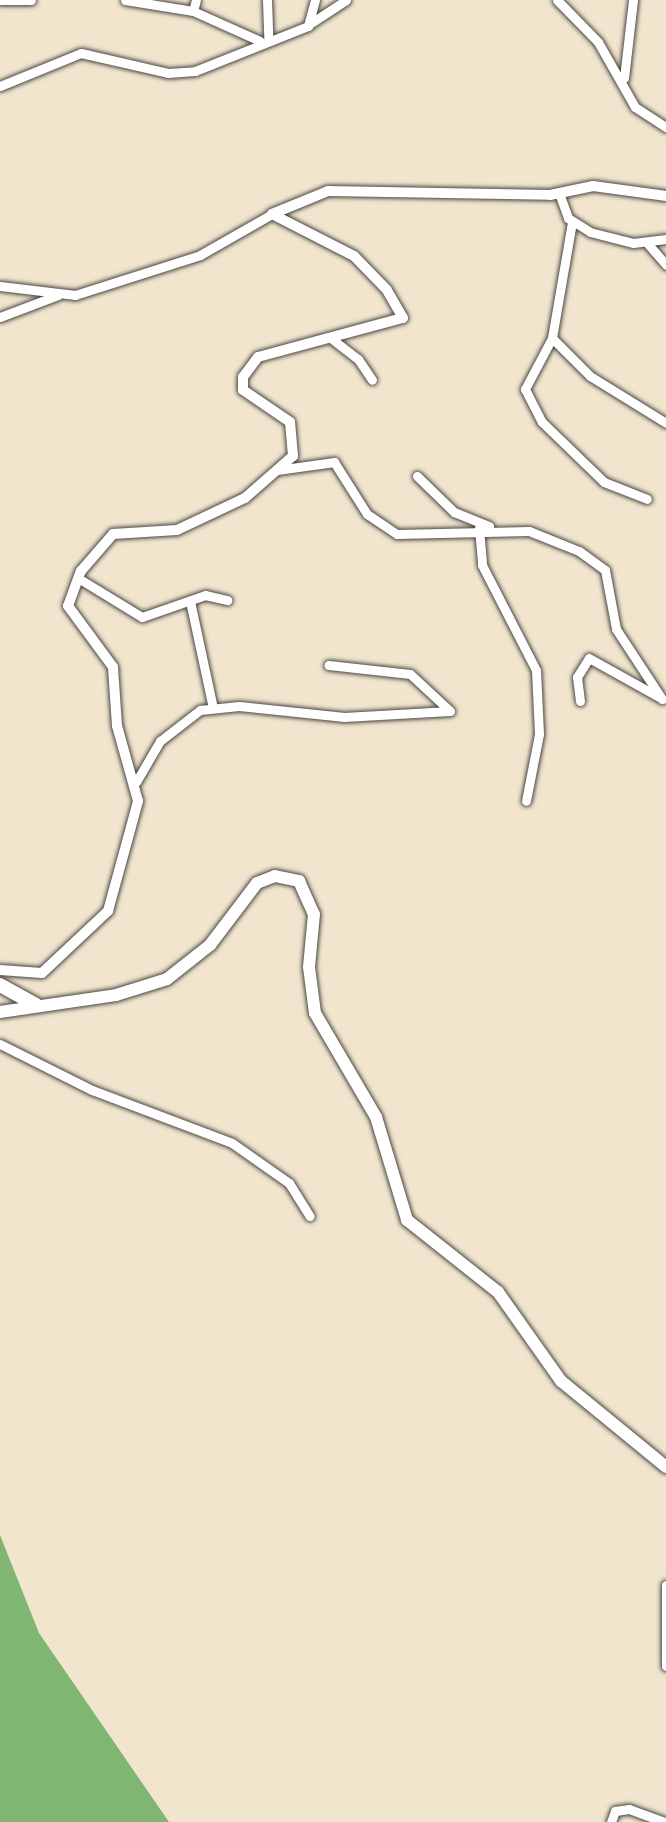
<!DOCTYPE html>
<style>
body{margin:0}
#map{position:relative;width:666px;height:1822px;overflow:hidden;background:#f1e5ce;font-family:Sriracha,sans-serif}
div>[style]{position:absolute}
.forest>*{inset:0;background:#7eb672}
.roads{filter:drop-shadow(0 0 2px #494743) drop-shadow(0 0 2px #494743)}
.minor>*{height:9px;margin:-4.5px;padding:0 4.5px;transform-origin:4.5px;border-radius:4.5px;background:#fff}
.tertiary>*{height:10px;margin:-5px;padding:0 5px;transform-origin:5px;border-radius:5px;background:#fff}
.secondary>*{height:12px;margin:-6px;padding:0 6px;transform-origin:6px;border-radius:6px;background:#fff}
.primary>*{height:14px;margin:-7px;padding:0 7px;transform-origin:7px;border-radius:7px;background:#fff}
span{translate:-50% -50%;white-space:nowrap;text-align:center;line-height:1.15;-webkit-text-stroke:5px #f6f6f2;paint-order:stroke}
</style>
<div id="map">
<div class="forest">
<i style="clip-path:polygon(0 1535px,39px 1633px,169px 1822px,0 1822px)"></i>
</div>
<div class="roads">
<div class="minor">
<i style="left:0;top:0;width:31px"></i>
<i style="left:125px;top:0;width:69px;rotate:9.2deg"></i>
<i style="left:193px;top:11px;width:11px;rotate:-75deg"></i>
<i style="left:267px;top:0;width:38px;rotate:88deg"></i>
<i style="left:557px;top:0;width:59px;rotate:45.7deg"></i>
<i style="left:598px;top:42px;width:75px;rotate:60.4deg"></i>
<i style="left:635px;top:107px;width:37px;rotate:33deg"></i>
<i style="left:193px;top:11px;width:73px;rotate:24.1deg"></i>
<i style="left:311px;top:23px;width:42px;rotate:-33.3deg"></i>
<i style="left:624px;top:78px;width:79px;rotate:-83.4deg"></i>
<i style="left:0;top:86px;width:87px;rotate:-22.2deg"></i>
<i style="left:81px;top:53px;width:89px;rotate:12.9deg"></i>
<i style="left:168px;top:73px;width:27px;rotate:-4deg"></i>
<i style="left:195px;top:71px;width:122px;rotate:-21.7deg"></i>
<i style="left:308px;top:26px;width:27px;rotate:-75deg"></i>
<i style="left:559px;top:193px;width:27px;rotate:70deg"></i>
<i style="left:568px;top:218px;width:26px;rotate:32deg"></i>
<i style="left:590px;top:232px;width:44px;rotate:14.3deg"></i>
<i style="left:633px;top:243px;width:33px;rotate:-7deg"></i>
<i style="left:572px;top:222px;width:118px;rotate:99.8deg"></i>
<i style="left:552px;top:338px;width:58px;rotate:117.9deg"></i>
<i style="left:525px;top:389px;width:37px;rotate:63deg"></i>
<i style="left:542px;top:422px;width:86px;rotate:44.1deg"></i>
<i style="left:604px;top:482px;width:46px;rotate:21.6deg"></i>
<i style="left:648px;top:244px;width:28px;rotate:49deg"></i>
<i style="left:0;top:286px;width:76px;rotate:6.8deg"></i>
<i style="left:75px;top:295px;width:131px;rotate:-17.7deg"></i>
<i style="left:200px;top:255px;width:83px;rotate:-29.7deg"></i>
<i style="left:0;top:317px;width:62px;rotate:-20.8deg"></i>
<i style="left:552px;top:338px;width:54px;rotate:45deg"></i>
<i style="left:590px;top:376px;width:89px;rotate:31.7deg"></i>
<i style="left:332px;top:339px;width:33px;rotate:38deg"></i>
<i style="left:358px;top:359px;width:25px;rotate:56deg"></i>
<i style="left:277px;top:470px;width:58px;rotate:-8deg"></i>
<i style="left:334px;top:462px;width:62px;rotate:57.6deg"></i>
<i style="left:367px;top:514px;width:36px;rotate:34deg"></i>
<i style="left:397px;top:534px;width:132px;rotate:-1.3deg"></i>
<i style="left:529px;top:531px;width:54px;rotate:21.8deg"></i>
<i style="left:579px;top:551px;width:32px;rotate:36deg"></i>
<i style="left:605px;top:570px;width:60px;rotate:79.4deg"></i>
<i style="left:616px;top:629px;width:84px;rotate:56.7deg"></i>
<i style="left:417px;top:476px;width:52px;rotate:44.2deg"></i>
<i style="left:454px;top:512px;width:38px;rotate:22deg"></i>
<i style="left:479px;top:528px;width:37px;rotate:85deg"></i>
<i style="left:482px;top:565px;width:118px;rotate:62.8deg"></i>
<i style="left:536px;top:670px;width:64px;rotate:87.3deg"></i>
<i style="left:539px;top:734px;width:68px;rotate:101deg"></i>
<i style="left:78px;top:578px;width:75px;rotate:31.4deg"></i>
<i style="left:142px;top:617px;width:67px;rotate:-19.2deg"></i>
<i style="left:205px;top:595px;width:23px;rotate:13deg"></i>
<i style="left:190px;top:601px;width:109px;rotate:77.9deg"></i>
<i style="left:580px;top:701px;width:24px;rotate:-97deg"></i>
<i style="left:577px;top:677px;width:22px;rotate:-58deg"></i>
<i style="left:589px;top:658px;width:82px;rotate:29.1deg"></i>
<i style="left:136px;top:782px;width:48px;rotate:-59.7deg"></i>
<i style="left:160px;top:741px;width:51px;rotate:-37.8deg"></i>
<i style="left:200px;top:710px;width:39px;rotate:-6deg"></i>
<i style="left:239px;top:706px;width:106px;rotate:6deg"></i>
<i style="left:344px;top:717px;width:106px;rotate:-3.2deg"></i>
<i style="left:450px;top:711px;width:54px;rotate:-137.2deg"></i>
<i style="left:410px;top:674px;width:82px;rotate:-173.7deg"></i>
<i style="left:0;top:1044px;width:103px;rotate:26.6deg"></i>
<i style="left:92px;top:1090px;width:150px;rotate:20.7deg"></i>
<i style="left:232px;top:1143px;width:70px;rotate:35.1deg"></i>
<i style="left:289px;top:1183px;width:39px;rotate:58deg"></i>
<i style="left:666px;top:1585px;width:81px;rotate:90deg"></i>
<i style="left:611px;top:1822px;width:12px;rotate:-70deg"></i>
<i style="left:615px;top:1811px;width:14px;rotate:-8deg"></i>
<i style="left:629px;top:1809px;width:37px;rotate:20deg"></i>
</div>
<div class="tertiary">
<i style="left:272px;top:214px;width:61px;rotate:-22.3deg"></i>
<i style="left:328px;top:191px;width:222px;rotate:1deg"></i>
<i style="left:550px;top:195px;width:44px;rotate:-11.8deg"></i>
<i style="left:593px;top:186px;width:74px;rotate:7.8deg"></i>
<i style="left:0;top:970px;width:42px;rotate:4.1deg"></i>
<i style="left:42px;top:973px;width:91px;rotate:-43.2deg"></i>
<i style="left:108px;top:911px;width:114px;rotate:-74.7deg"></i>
<i style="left:138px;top:801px;width:78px;rotate:-105.6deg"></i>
<i style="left:117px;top:726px;width:59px;rotate:-93.9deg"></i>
<i style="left:113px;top:667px;width:76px;rotate:-126.4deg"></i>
<i style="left:68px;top:606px;width:37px;rotate:-70deg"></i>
<i style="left:81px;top:571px;width:49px;rotate:-49.1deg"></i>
<i style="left:113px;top:534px;width:64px;rotate:-3.6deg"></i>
<i style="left:177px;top:530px;width:75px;rotate:-25.2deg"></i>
<i style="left:245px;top:498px;width:64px;rotate:-41.2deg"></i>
<i style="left:293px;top:456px;width:34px;rotate:-95deg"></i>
<i style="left:290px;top:422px;width:57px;rotate:-145.8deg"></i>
<i style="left:243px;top:390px;width:13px;rotate:-90deg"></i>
<i style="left:243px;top:377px;width:25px;rotate:-53deg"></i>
<i style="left:258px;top:357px;width:150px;rotate:-15.1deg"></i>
<i style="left:403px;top:318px;width:32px;rotate:-120deg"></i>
<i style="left:387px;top:290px;width:47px;rotate:-134.1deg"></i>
<i style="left:354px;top:256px;width:92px;rotate:-152.9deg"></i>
</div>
<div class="secondary">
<i style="left:0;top:1012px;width:117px;rotate:-8.3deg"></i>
<i style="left:116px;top:995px;width:53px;rotate:-17.4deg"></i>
<i style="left:167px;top:979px;width:55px;rotate:-38.3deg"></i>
<i style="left:210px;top:945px;width:78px;rotate:-52.8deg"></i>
<i style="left:257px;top:883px;width:19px;rotate:-21deg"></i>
<i style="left:275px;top:876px;width:25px;rotate:12deg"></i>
<i style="left:299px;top:881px;width:36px;rotate:66deg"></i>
<i style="left:314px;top:914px;width:53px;rotate:95.4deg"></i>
<i style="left:309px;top:967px;width:46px;rotate:82.6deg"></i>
<i style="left:315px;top:1013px;width:121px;rotate:59.6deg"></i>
<i style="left:376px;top:1117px;width:108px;rotate:73.2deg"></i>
<i style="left:407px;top:1220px;width:116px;rotate:38.4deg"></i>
<i style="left:498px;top:1292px;width:109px;rotate:54.7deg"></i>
<i style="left:561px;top:1381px;width:136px;rotate:39.3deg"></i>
</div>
<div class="primary">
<i style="left:0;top:985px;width:41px;rotate:29.1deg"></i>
</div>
</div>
</div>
